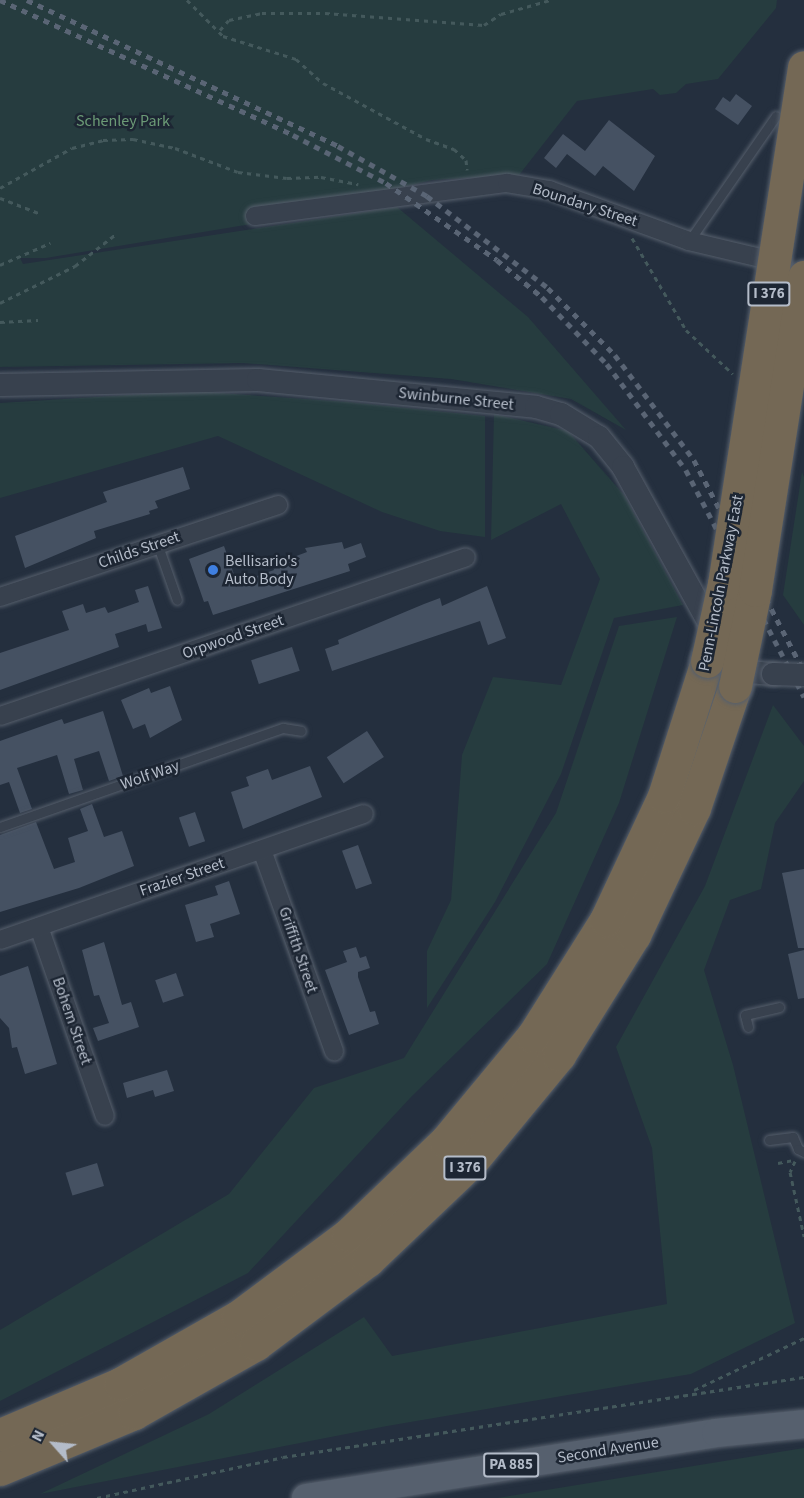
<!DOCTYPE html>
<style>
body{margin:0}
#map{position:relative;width:804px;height:1498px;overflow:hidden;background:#242f3e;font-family:"Source Sans 3",sans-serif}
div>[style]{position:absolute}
.green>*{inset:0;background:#263c3f}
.building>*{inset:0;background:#455162;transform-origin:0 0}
.path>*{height:3px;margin-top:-1.5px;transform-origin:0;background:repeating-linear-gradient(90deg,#44595c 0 4.5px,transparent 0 9px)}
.roads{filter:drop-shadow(0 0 2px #565f6c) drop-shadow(0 0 2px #565f6c)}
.service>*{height:9px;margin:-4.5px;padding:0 4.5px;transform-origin:4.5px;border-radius:4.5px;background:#38414e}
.minor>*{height:18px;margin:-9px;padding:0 9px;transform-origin:9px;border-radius:9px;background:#38414e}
.tertiary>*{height:22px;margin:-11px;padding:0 11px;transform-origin:11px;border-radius:11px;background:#38414e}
.primary>*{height:28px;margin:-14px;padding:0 14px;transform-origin:14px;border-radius:14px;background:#56606e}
.motorway>*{height:33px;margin:-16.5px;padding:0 16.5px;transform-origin:16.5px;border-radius:16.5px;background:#746855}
.rail>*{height:4.5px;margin-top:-2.25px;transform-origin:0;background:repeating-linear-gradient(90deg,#5a6575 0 6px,transparent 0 12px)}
.bridges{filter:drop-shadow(0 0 2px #565f6c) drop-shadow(0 0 2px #565f6c)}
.tertiary-bridge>*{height:22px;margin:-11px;padding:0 11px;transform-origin:11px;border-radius:11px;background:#38414e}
.motorway-bridge>*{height:33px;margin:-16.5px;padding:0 16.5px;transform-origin:16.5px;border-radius:16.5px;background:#746855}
.dots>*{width:16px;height:16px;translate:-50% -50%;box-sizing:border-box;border:3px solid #1d2633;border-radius:50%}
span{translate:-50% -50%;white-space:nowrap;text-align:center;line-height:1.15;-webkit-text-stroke:5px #1d2633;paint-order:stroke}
.shield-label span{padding:2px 4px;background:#1d2633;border:2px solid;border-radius:4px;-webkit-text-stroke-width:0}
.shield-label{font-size:15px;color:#b4bcc9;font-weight:700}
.park-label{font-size:16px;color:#6b9a76}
.street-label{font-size:16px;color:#b4bcc9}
.poi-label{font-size:16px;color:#b4bcc9}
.left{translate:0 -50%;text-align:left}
.north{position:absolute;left:24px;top:1414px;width:60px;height:60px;-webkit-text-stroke:4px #1d2633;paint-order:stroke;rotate:297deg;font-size:16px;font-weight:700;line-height:24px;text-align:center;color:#b4bcc9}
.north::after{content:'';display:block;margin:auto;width:21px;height:27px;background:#b4bcc9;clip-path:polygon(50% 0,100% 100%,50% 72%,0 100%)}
</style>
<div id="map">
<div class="green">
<i style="clip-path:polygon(0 0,777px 0,776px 8px,718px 79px,686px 84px,676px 93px,660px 95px,653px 89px,577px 101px,519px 175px,432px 180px,263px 222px,46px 258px,20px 258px,23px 264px,397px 207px,528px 317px,626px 430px,571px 399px,451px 379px,243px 363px,0 367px)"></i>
<i style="clip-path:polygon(191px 391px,349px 402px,485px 416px,485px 537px,440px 531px,382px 512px,218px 436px,0 498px,0 403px)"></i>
<i style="clip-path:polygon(494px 414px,568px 431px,624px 495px,683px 605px,614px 618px,561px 774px,495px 902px,427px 1008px,427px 951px,451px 900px,462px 755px,493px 677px,561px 685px,600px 579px,561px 504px,491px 540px)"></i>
<i style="clip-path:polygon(802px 472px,804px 477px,804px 625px,783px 595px)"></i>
<i style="clip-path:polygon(677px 617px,619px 803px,547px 964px,411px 1097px,248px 1273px,0 1401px,0 1330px,229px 1194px,314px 1088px,404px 1058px,556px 813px,619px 626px)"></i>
<i style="clip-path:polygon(773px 705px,804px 746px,804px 781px,775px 823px,761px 889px,730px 900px,704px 970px,733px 1065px,795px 1323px,691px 1374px,387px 1426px,40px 1494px,209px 1414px,364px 1317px,392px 1356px,667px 1304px,652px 1148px,616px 1047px,705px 886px)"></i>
<i style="clip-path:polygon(804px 1448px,804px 1498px,497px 1498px)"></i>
</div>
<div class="building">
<i style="clip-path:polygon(736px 94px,752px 106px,738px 125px,715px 109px,723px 97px,730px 102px)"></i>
<i style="clip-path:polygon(609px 120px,655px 156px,634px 191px,603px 166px,595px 176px,567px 154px,556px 168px,544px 158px,563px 134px,585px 151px)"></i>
<i style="clip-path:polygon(183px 467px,190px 489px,155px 501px,158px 508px,149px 511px,150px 514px,94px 531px,96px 538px,25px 568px,15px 536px,107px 502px,103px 492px)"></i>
<i style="clip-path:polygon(342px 542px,344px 549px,361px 543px,366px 557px,348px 564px,350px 571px,213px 615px,208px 601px,204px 602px,189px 559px,224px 546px,237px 583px,274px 570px,272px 565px,307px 552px,305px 548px)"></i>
<i style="clip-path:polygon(148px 586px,162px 628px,148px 632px,146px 624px,115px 634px,119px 647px,0 690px,0 653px,69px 630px,62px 611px,83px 604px,86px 613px,105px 607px,108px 613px,139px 602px,135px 590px)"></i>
<i style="clip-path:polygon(487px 586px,506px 638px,488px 645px,480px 621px,332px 671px,325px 649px,339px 644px,338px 640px,424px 604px,440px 598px,442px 606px)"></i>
<i style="left:292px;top:647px;width:25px;height:43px;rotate:72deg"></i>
<i style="clip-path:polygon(170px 686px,182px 720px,150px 738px,145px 724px,133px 729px,121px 700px,149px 688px,151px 693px)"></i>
<i style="clip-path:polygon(103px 711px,123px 776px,109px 781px,99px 751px,74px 759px,83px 790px,69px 794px,57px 755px,17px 768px,32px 809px,20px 813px,9px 782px,0 785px,0 741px,62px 719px,64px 724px)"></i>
<i style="left:367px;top:731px;width:31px;height:48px;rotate:57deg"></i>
<i style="clip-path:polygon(310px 766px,322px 797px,243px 829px,231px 792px,249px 786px,246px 777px,268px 769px,272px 780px)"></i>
<i style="clip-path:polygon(92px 804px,104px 837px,122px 831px,134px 866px,79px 888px,0 912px,0 835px,36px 822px,54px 869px,75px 862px,68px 838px,88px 831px,80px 809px)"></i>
<i style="left:195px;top:812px;width:31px;height:17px;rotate:71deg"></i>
<i style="left:358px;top:845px;width:41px;height:17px;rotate:70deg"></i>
<i style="clip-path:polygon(804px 869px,804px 948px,798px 948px,782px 873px)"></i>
<i style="clip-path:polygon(229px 881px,240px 914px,210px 924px,214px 937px,196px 942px,185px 905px,218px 895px,215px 886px)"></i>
<i style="clip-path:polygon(104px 942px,122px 1005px,131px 1002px,139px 1027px,98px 1041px,93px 1028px,109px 1023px,99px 995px,94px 996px,82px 950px)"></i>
<i style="clip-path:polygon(356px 947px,360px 958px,366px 956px,370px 968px,358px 972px,358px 977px,370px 1012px,375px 1011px,379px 1024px,349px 1035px,325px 970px,347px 962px,343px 951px)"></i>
<i style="clip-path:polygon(804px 950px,804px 998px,798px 999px,788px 954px)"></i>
<i style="clip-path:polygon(28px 966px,57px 1064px,25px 1074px,17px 1047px,12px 1048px,9px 1028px,0 1018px,0 976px)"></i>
<i style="left:176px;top:973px;width:24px;height:22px;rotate:71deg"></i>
<i style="clip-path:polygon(167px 1070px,174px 1091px,155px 1097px,153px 1090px,127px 1098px,123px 1083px)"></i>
<i style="left:97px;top:1163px;width:24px;height:33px;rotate:73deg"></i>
</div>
<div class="path">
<i style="left:187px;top:0;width:51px;rotate:45deg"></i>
<i style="left:223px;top:36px;width:77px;rotate:17.5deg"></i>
<i style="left:296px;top:59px;width:36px;rotate:42deg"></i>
<i style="left:323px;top:83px;width:117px;rotate:28.5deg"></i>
<i style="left:426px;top:139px;width:30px;rotate:20deg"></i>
<i style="left:454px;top:149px;width:16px;rotate:43deg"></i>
<i style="left:466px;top:160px;width:10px;rotate:84deg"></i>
<i style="left:220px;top:30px;width:13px;rotate:-48deg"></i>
<i style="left:229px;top:20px;width:34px;rotate:-12deg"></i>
<i style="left:262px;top:13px;width:63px"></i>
<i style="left:325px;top:13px;width:159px;rotate:4.3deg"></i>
<i style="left:484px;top:25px;width:20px;rotate:-33deg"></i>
<i style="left:501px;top:14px;width:51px;rotate:-15.9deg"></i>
<i style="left:0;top:188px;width:82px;rotate:-29.1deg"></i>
<i style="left:72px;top:148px;width:32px;rotate:-14deg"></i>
<i style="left:103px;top:140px;width:30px;rotate:-2deg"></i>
<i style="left:133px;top:139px;width:43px;rotate:12.1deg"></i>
<i style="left:175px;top:148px;width:67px;rotate:20.9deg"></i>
<i style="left:238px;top:172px;width:49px;rotate:7deg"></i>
<i style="left:287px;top:178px;width:34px;rotate:-2deg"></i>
<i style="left:321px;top:177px;width:38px;rotate:11deg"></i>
<i style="left:0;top:198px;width:44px;rotate:21.3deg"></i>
<i style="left:632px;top:238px;width:107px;rotate:59.6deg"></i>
<i style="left:686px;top:330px;width:64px;rotate:43.1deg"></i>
<i style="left:0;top:265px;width:55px;rotate:-23.7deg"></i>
<i style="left:0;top:303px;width:84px;rotate:-26.3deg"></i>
<i style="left:75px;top:266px;width:52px;rotate:-38deg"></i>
<i style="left:0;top:322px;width:38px;rotate:-3deg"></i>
<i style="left:795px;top:1161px;width:12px;rotate:114deg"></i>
<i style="left:790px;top:1172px;width:66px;rotate:77.7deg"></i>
<i style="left:778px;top:1163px;width:15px;rotate:-11deg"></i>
<i style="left:694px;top:1390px;width:122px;rotate:-25.3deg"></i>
<i style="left:97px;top:1498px;width:190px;rotate:-12.4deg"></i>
<i style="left:283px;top:1457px;width:527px;rotate:-8.73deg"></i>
</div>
<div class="roads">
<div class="service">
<i style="left:689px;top:241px;width:152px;rotate:-55.2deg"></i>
<i style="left:157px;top:543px;width:60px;rotate:70.7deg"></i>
<i style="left:0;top:827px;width:300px;rotate:-19.3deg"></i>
<i style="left:283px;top:728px;width:18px;rotate:9deg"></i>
<i style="left:748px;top:1027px;width:12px;rotate:-104deg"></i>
<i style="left:745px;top:1015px;width:35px;rotate:-13deg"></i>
<i style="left:769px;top:1140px;width:24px;rotate:-7deg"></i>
<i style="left:793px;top:1137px;width:13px;rotate:67deg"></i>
<i style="left:798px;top:1149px;width:7px;rotate:27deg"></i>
</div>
<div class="minor">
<i style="left:255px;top:216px;width:254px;rotate:-7.5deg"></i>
<i style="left:507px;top:183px;width:43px;rotate:9.5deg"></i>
<i style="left:549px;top:190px;width:149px;rotate:20deg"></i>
<i style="left:689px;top:241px;width:96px;rotate:13.3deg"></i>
<i style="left:0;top:597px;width:293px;rotate:-18.3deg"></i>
<i style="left:0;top:716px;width:492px;rotate:-18.8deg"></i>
<i style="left:262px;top:850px;width:214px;rotate:70.3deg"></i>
<i style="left:39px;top:927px;width:200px;rotate:70.8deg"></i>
<i style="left:0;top:940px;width:385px;rotate:-19.1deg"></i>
</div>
<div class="tertiary">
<i style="left:0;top:385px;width:258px;rotate:-1.1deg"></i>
<i style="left:258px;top:380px;width:279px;rotate:5.5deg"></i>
<i style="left:536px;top:407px;width:26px;rotate:16deg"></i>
<i style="left:561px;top:414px;width:44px;rotate:31.2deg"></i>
<i style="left:599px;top:437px;width:38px;rotate:51deg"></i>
<i style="left:623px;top:467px;width:222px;rotate:61.1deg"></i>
<i style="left:730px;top:661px;width:22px;rotate:30deg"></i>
<i style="left:749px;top:672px;width:24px;rotate:5deg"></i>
</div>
<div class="primary">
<i style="left:306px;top:1498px;width:415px;rotate:-9deg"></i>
<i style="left:716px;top:1433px;width:88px;rotate:-5.8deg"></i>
</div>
<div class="motorway">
<i style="left:0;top:1435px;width:130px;rotate:-23deg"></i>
<i style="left:120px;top:1384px;width:136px;rotate:-29.6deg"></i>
<i style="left:238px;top:1317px;width:137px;rotate:-36.7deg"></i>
<i style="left:348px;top:1235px;width:136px;rotate:-43.8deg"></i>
<i style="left:446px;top:1141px;width:136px;rotate:-50.4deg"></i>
<i style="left:533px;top:1036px;width:137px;rotate:-57.8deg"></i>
<i style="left:606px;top:920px;width:137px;rotate:-64.9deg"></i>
<i style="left:664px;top:796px;width:142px;rotate:-72.3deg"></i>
<i style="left:0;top:1469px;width:145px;rotate:-22.7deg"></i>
<i style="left:134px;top:1413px;width:140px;rotate:-29.5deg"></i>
<i style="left:256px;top:1344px;width:140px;rotate:-36.9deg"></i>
<i style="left:368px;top:1260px;width:141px;rotate:-43.6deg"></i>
<i style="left:470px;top:1163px;width:140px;rotate:-50.5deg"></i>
<i style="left:559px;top:1055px;width:142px;rotate:-58deg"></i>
<i style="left:634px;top:935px;width:140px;rotate:-64.7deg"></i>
<i style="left:694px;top:808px;width:129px;rotate:-71.4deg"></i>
</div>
</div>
<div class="rail">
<i style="left:0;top:0;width:323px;rotate:24.7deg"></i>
<i style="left:293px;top:135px;width:105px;rotate:27.3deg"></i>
<i style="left:386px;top:183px;width:135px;rotate:34.7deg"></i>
<i style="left:497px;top:260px;width:58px;rotate:39.4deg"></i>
<i style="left:542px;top:297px;width:93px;rotate:45.9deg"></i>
<i style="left:607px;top:364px;width:132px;rotate:53.3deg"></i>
<i style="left:686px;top:470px;width:256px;rotate:62.5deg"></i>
<i style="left:27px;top:0;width:344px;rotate:25.1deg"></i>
<i style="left:338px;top:146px;width:102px;rotate:29.3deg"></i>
<i style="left:427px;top:196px;width:152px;rotate:37.2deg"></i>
<i style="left:548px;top:288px;width:95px;rotate:45deg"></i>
<i style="left:615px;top:355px;width:131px;rotate:53deg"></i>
<i style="left:694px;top:460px;width:238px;rotate:62.5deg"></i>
</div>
<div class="bridges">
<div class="tertiary-bridge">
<i style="left:773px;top:674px;width:31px;rotate:2deg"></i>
</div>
<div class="motorway-bridge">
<i style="left:707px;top:661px;width:79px;rotate:-77.6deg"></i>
<i style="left:724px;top:584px;width:523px;rotate:-81.2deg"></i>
<i style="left:735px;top:686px;width:98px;rotate:-78.2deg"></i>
<i style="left:755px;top:590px;width:317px;rotate:-81.1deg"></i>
</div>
</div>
<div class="dots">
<i style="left:213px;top:570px;background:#3f7fe0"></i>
</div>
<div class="shield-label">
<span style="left:769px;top:294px">I 376</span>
<span style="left:465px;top:1168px">I 376</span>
<span style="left:511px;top:1465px">PA 885</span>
</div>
<div class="park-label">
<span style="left:123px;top:121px">Schenley Park</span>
</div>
<div class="street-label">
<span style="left:585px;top:205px;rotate:18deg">Boundary Street</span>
<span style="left:456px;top:399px;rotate:6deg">Swinburne Street</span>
<span style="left:139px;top:550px;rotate:-19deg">Childs Street</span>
<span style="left:721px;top:583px;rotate:-79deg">Penn-Lincoln Parkway East</span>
<span style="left:233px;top:637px;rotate:-19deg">Orpwood Street</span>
<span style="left:150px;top:775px;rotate:-19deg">Wolf Way</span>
<span style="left:182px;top:877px;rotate:-19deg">Frazier Street</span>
<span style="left:298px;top:950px;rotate:71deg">Griffith Street</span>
<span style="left:72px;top:1021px;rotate:71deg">Bohem Street</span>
<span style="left:608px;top:1450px;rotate:-9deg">Second Avenue</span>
</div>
<div class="poi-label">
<span class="left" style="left:225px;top:570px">Bellisario's<br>Auto Body</span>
</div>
<div class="north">N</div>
</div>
